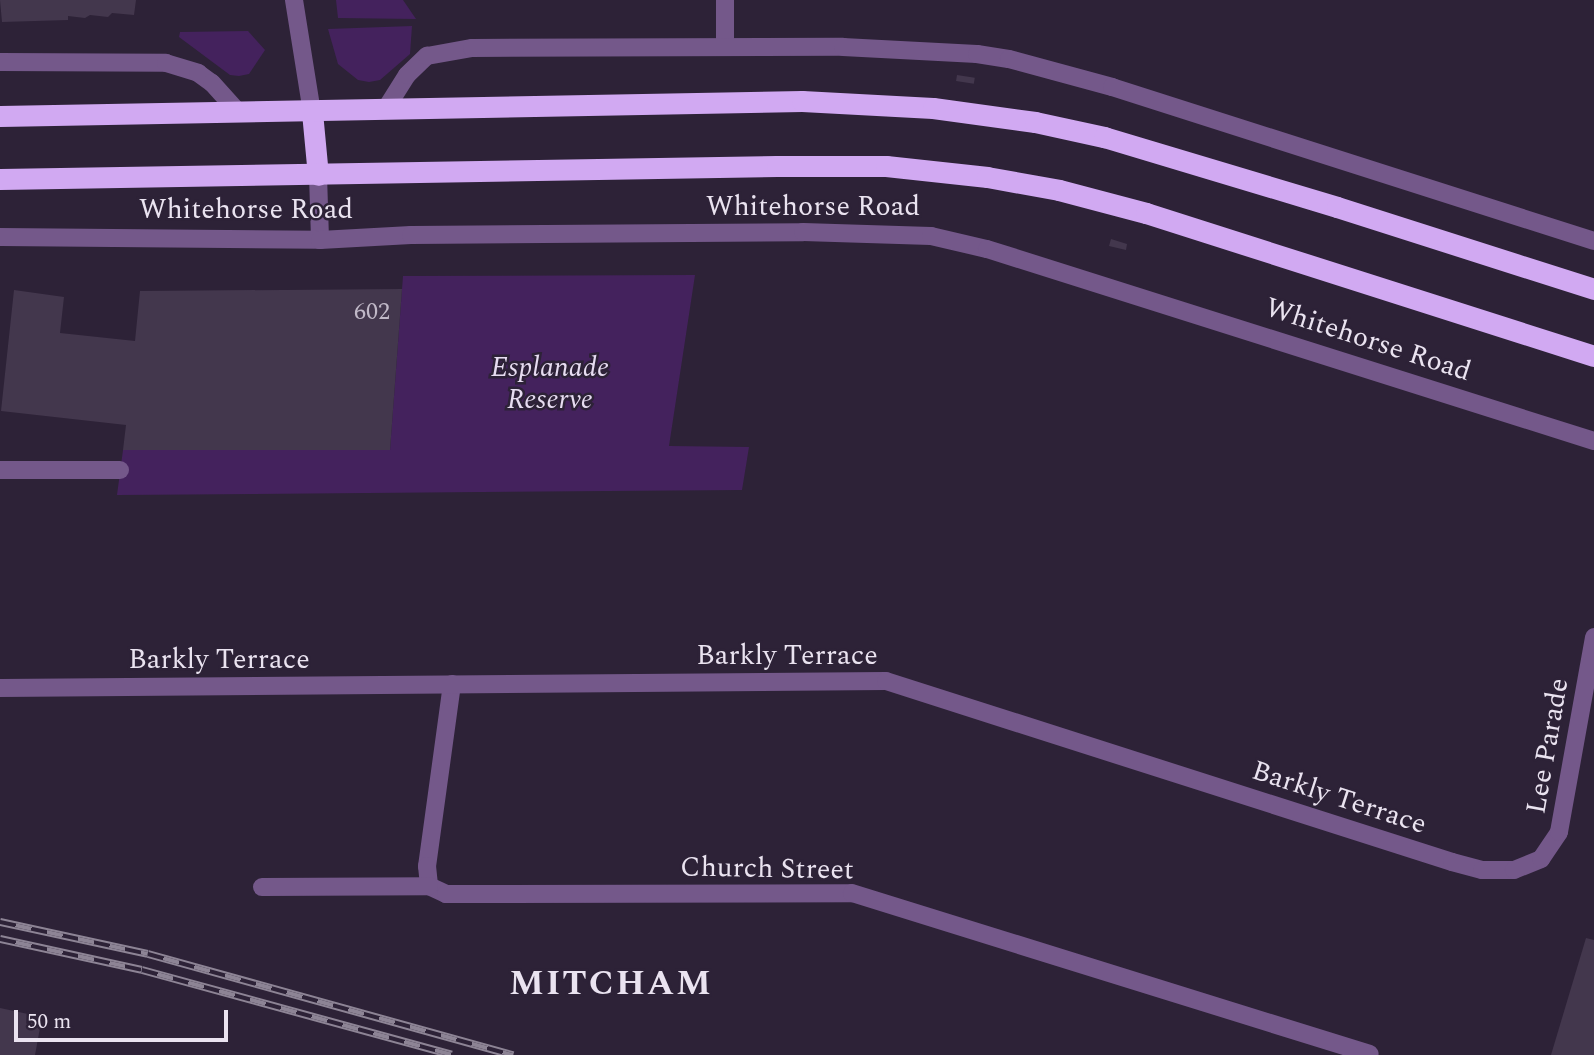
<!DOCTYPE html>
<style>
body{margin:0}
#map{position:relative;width:1594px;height:1055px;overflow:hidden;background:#2d2237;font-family:Spectral,serif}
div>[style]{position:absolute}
.green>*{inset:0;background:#44225d}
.building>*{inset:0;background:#43374d;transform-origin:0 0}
.minor>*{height:18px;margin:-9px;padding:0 9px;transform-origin:9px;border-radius:9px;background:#74588a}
.highway>*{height:21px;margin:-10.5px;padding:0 10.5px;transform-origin:10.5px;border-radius:10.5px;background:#d1a9f2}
.rail>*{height:8px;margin-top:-4px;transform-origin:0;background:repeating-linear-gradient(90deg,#2d2237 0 16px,#8d8495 0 32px);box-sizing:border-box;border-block:2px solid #8d8495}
span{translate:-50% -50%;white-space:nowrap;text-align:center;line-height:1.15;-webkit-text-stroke:5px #2d2237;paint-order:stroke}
.number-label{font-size:24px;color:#c0b8c7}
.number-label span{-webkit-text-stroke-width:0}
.street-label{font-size:28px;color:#eae3f0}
.park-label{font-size:28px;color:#e7dcf1;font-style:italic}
.district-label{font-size:35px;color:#eae3f0;font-weight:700;letter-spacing:2px}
.scale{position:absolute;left:14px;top:1010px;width:214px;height:32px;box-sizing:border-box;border:4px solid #eae3f0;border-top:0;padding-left:9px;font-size:21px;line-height:24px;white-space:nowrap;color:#eae3f0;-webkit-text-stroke:5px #2d2237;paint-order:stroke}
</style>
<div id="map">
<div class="green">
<i style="clip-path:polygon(336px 0,403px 0,416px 19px,338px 18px)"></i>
<i style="clip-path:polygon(412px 26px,410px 54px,380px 80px,369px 82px,358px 80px,338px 64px,328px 29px)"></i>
<i style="clip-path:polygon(248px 31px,265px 50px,249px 74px,239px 76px,230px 75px,179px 37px,180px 32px)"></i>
<i style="clip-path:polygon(695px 275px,669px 446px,749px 447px,742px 490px,117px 495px,123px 450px,390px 450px,403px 276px)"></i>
</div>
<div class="building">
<i style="clip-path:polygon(0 0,136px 0,134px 15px,112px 13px,108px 17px,90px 15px,85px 18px,68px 16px,68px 20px,2px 22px)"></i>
<i style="left:957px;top:75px;width:18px;height:6px;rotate:9deg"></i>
<i style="clip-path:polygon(1111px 239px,1127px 244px,1126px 250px,1109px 246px)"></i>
<i style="clip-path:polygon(402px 289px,390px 450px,123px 450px,126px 425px,1px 411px,14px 290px,64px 297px,60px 333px,135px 341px,140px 291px)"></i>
<i style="clip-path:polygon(1586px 938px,1594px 940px,1594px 1055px,1551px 1055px)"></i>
<i style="clip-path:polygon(0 1008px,42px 1017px,35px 1055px,0 1055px)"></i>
</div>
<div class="minor">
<i style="left:294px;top:0;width:113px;rotate:80.9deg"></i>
<i style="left:725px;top:0;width:47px;rotate:90deg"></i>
<i style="left:0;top:62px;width:166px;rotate:0.3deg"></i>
<i style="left:166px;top:63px;width:34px;rotate:17deg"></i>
<i style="left:198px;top:73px;width:17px;rotate:36deg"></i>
<i style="left:212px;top:83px;width:40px;rotate:48deg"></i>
<i style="left:385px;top:110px;width:41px;rotate:-57.8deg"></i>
<i style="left:407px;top:75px;width:28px;rotate:-44deg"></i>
<i style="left:427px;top:56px;width:46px;rotate:-10.1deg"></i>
<i style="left:472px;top:48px;width:371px;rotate:-0.2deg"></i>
<i style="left:843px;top:47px;width:134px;rotate:3deg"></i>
<i style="left:977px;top:54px;width:32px;rotate:9deg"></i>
<i style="left:1009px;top:59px;width:107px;rotate:15.2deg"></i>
<i style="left:1112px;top:87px;width:506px;rotate:17.72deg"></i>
<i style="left:318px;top:175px;width:65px;rotate:88.2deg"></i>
<i style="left:0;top:237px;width:320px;rotate:0.5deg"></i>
<i style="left:320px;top:240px;width:91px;rotate:-3.1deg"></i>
<i style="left:411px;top:235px;width:392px;rotate:-0.4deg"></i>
<i style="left:803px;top:232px;width:128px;rotate:1.8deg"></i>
<i style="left:931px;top:236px;width:57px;rotate:13.1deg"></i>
<i style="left:987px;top:249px;width:637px;rotate:17.55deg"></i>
<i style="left:0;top:470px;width:120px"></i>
<i style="left:452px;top:684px;width:184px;rotate:97.8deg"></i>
<i style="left:427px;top:866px;width:20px;rotate:84deg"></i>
<i style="left:429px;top:886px;width:19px;rotate:25deg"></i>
<i style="left:446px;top:894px;width:406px;rotate:-0.1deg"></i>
<i style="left:852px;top:893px;width:542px;rotate:17.27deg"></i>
<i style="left:0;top:688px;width:886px;rotate:-0.45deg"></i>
<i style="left:886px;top:681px;width:594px;rotate:17.73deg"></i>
<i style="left:1452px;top:862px;width:31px;rotate:15deg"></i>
<i style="left:1482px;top:870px;width:32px"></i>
<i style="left:1514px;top:870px;width:29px;rotate:-22deg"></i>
<i style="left:1541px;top:859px;width:32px;rotate:-56deg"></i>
<i style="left:1559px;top:832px;width:198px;rotate:-79.8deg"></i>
<i style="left:262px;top:887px;width:167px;rotate:-0.3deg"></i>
</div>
<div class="highway">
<i style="left:312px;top:112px;width:63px;rotate:84.6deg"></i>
<i style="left:0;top:116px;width:802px;rotate:-1.07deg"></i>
<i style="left:802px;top:101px;width:131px;rotate:3.1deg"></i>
<i style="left:933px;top:108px;width:103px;rotate:7.8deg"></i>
<i style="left:1035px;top:122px;width:71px;rotate:12.3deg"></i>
<i style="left:1104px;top:137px;width:243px;rotate:16.7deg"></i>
<i style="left:1337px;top:207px;width:270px;rotate:17.7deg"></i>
<i style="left:0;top:179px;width:777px;rotate:-0.96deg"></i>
<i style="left:777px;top:166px;width:109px"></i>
<i style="left:886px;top:166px;width:102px;rotate:6.2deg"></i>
<i style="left:987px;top:177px;width:73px;rotate:10.2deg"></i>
<i style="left:1059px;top:190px;width:90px;rotate:14.8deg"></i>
<i style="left:1146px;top:213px;width:470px;rotate:17.7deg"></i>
</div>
<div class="rail">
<i style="left:0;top:922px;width:151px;rotate:12.2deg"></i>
<i style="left:148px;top:954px;width:379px;rotate:15.5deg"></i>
<i style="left:0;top:939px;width:145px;rotate:12.3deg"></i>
<i style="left:142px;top:970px;width:321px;rotate:15.3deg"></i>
</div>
<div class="number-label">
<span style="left:372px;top:313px">602</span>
</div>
<div class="street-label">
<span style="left:813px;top:207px">Whitehorse Road</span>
<span style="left:246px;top:210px">Whitehorse Road</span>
<span style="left:1368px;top:340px;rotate:18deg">Whitehorse Road</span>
<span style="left:787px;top:656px">Barkly Terrace</span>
<span style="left:219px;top:660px">Barkly Terrace</span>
<span style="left:1548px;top:746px;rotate:-80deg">Lee Parade</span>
<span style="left:1339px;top:798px;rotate:18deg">Barkly Terrace</span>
<span style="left:767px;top:869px;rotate:1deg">Church Street</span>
</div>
<div class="park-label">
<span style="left:550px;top:384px">Esplanade<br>Reserve</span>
</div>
<div class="district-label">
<span style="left:611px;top:984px">MITCHAM</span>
</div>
<div class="scale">50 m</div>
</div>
